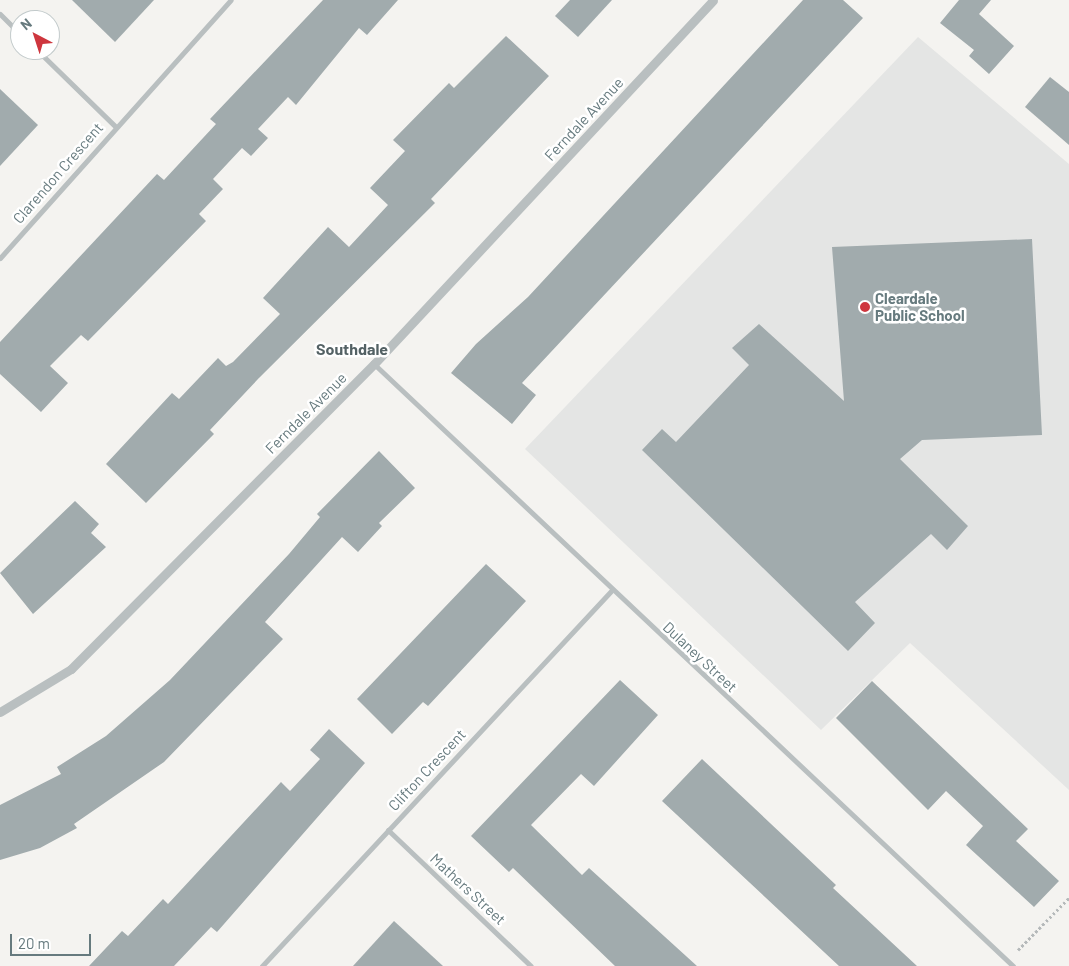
<!DOCTYPE html>
<style>
body{margin:0}
#map{position:relative;width:1069px;height:966px;overflow:hidden;background:#f4f3f0;font-family:Barlow,sans-serif}
div>[style]{position:absolute}
.built>*{inset:0;background:#e4e5e4}
.building>*{inset:0;background:#a1abad}
.path>*{height:3px;margin-top:-1.5px;transform-origin:0;background:repeating-linear-gradient(90deg,#b5b9ba 0 2.5px,transparent 0 5px)}
.minor>*{height:5px;margin:-2.5px;padding:0 2.5px;transform-origin:2.5px;border-radius:2.5px;background:#b9bfc0}
.tertiary>*{height:9px;margin:-4.5px;padding:0 4.5px;transform-origin:4.5px;border-radius:4.5px;background:#b9bfc0}
.dots>*{width:14px;height:14px;translate:-50% -50%;box-sizing:border-box;border:2px solid #fff;border-radius:50%}
span{translate:-50% -50%;white-space:nowrap;text-align:center;line-height:1.15;-webkit-text-stroke:5px #fff;paint-order:stroke}
.street-label{font-size:15px;color:#667a7e}
.poi-label{font-size:15px;color:#667a7e;font-weight:700}
.left{translate:0 -50%;text-align:left}
.neighbourhood-label{font-size:16px;color:#536164;font-weight:700}
.north{position:absolute;left:10px;top:10px;width:50px;height:50px;box-sizing:border-box;background:#fff;border:1px solid #c2cacb;border-radius:50%;rotate:320deg;font-size:14px;font-weight:700;line-height:20px;text-align:center;color:#667a7e}
.north::after{content:'';display:block;margin:auto;width:18px;height:22px;background:#ce363e;clip-path:polygon(50% 0,100% 100%,50% 72%,0 100%)}
.scale{position:absolute;left:10px;top:934px;width:81px;height:22px;box-sizing:border-box;border:2px solid #667a7e;border-top:0;padding-left:6px;font-size:15px;line-height:18px;white-space:nowrap;color:#667a7e;-webkit-text-stroke:4px #fff;paint-order:stroke}
</style>
<div id="map">
<div class="built">
<i style="clip-path:polygon(918px 37px,1069px 164px,1069px 790px,910px 643px,821px 730px,525px 449px)"></i>
</div>
<div class="building">
<i style="clip-path:polygon(72px 0,154px 0,115px 42px)"></i>
<i style="clip-path:polygon(323px 0,398px 0,367px 35px,359px 28px,296px 105px,288px 97px,258px 129px,268px 138px,251px 156px,242px 148px,213px 179px,223px 189px,199px 214px,206px 221px,88px 341px,81px 335px,50px 366px,68px 383px,41px 412px,0 374px,0 342px,157px 174px,164px 180px,216px 124px,210px 119px)"></i>
<i style="clip-path:polygon(570px 0,612px 0,578px 37px,555px 16px)"></i>
<i style="clip-path:polygon(803px 0,843px 0,863px 18px,522px 383px,536px 395px,512px 424px,451px 373px,476px 344px,528px 297px)"></i>
<i style="clip-path:polygon(959px 0,991px 0,979px 14px,1014px 46px,989px 74px,969px 56px,974px 50px,940px 23px)"></i>
<i style="clip-path:polygon(506px 36px,549px 76px,431px 199px,435px 203px,258px 379px,210px 430px,214px 434px,146px 503px,106px 464px,172px 393px,179px 399px,218px 358px,226px 366px,233px 362px,280px 314px,263px 298px,328px 227px,349px 247px,388px 205px,370px 188px,405px 151px,393px 140px,449px 83px,454px 88px)"></i>
<i style="clip-path:polygon(1050px 77px,1069px 92px,1069px 145px,1025px 107px)"></i>
<i style="clip-path:polygon(0 89px,38px 125px,0 166px)"></i>
<i style="clip-path:polygon(1032px 239px,1042px 435px,922px 440px,900px 459px,968px 526px,947px 550px,931px 534px,855px 602px,875px 623px,848px 651px,642px 450px,662px 429px,676px 442px,749px 365px,732px 348px,759px 324px,844px 401px,832px 247px)"></i>
<i style="clip-path:polygon(379px 451px,415px 488px,379px 523px,382px 526px,358px 552px,342px 537px,265px 622px,283px 639px,164px 762px,74px 824px,77px 828px,40px 848px,0 860px,0 805px,61px 774px,57px 767px,106px 736px,170px 680px,289px 554px,320px 517px,317px 514px)"></i>
<i style="clip-path:polygon(75px 501px,99px 524px,91px 533px,106px 547px,33px 614px,0 573px)"></i>
<i style="clip-path:polygon(486px 564px,526px 601px,428px 706px,423px 702px,392px 734px,357px 699px)"></i>
<i style="clip-path:polygon(620px 680px,658px 715px,594px 786px,581px 774px,531px 825px,582px 875px,589px 868px,697px 966px,615px 966px,513px 868px,509px 872px,471px 836px)"></i>
<i style="clip-path:polygon(872px 681px,1028px 829px,1016px 841px,1059px 881px,1034px 907px,966px 845px,983px 826px,946px 791px,928px 810px,836px 718px)"></i>
<i style="clip-path:polygon(329px 729px,365px 763px,217px 932px,211px 927px,174px 966px,89px 966px,122px 931px,128px 936px,163px 899px,168px 904px,281px 782px,290px 791px,320px 759px,310px 750px)"></i>
<i style="clip-path:polygon(702px 759px,836px 885px,833px 888px,917px 966px,839px 966px,662px 801px)"></i>
<i style="clip-path:polygon(394px 921px,443px 966px,353px 966px)"></i>
</div>
<div class="path">
<i style="left:1018px;top:950px;width:73px;rotate:-45.6deg"></i>
</div>
<div class="minor">
<i style="left:0;top:14px;width:28px;rotate:45deg"></i>
<i style="left:37px;top:50px;width:109px;rotate:44.3deg"></i>
<i style="left:0;top:258px;width:346px;rotate:-48.2deg"></i>
<i style="left:374px;top:364px;width:878px;rotate:43.29deg"></i>
<i style="left:388px;top:830px;width:197px;rotate:43.6deg"></i>
<i style="left:262px;top:966px;width:512px;rotate:-47.06deg"></i>
</div>
<div class="tertiary">
<i style="left:0;top:712px;width:83px;rotate:-31.2deg"></i>
<i style="left:71px;top:669px;width:430px;rotate:-45.2deg"></i>
<i style="left:374px;top:364px;width:497px;rotate:-47deg"></i>
</div>
<div class="dots">
<i style="left:865px;top:307px;background:#ce363e"></i>
</div>
<div class="street-label">
<span style="left:584px;top:119px;rotate:-47deg">Ferndale Avenue</span>
<span style="left:58px;top:173px;rotate:-49deg">Clarendon Crescent</span>
<span style="left:306px;top:413px;rotate:-45deg">Ferndale Avenue</span>
<span style="left:700px;top:657px;rotate:43deg">Dulaney Street</span>
<span style="left:427px;top:770px;rotate:-47deg">Clifton Crescent</span>
<span style="left:468px;top:889px;rotate:43deg">Mathers Street</span>
</div>
<div class="poi-label">
<span class="left" style="left:875px;top:307px">Cleardale<br>Public School</span>
</div>
<div class="neighbourhood-label">
<span style="left:352px;top:349px">Southdale</span>
</div>
<div class="north">N</div>
<div class="scale">20 m</div>
</div>
